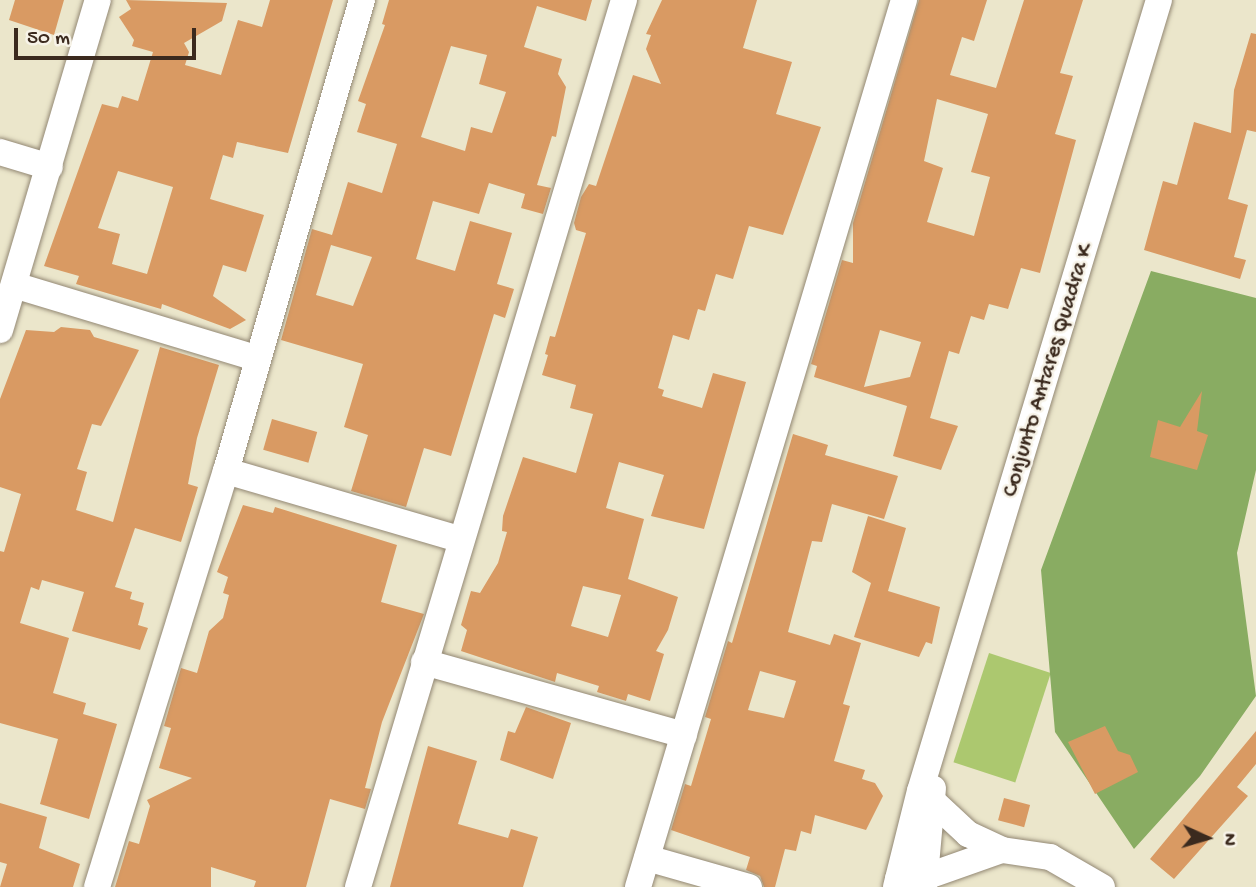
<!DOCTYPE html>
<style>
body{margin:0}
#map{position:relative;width:1256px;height:887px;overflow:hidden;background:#ebe6cb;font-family:"Gochi Hand",sans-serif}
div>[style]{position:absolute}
.green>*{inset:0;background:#acc86f;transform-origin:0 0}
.forest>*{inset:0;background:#89ac62}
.building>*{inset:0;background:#d99a63;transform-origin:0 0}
.roads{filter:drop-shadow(0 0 2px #938874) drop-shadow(0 0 2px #938874)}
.minor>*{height:26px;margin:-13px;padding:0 13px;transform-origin:13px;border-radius:13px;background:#fff}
span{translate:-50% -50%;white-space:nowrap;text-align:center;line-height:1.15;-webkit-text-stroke:5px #f7f3e8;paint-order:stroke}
.street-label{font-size:23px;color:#3b2a1e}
.north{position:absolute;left:1172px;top:803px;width:70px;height:70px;-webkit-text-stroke:5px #f7f3e8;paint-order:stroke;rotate:94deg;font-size:19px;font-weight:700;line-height:28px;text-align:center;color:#3b2a1e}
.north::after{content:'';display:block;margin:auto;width:24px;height:32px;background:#3b2a1e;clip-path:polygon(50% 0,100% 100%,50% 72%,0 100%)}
.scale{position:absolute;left:14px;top:28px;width:182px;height:32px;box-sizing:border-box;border:4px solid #3b2a1e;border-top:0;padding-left:9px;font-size:21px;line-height:24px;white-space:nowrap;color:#3b2a1e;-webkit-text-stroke:5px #f7f3e8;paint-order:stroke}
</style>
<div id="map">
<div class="green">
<i style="left:989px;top:653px;width:65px;height:115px;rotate:18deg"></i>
</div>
<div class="forest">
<i style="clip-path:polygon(1151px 271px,1256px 298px,1256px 470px,1237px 553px,1256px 696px,1200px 776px,1134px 849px,1055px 732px,1041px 570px)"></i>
</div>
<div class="building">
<i style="clip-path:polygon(15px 0,64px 0,54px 35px,9px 20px)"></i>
<i style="clip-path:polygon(evenodd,126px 0,227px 3px,222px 21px,184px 43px,189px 52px,185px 65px,221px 75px,238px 20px,262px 27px,270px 0,333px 0,288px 153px,237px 142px,233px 158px,223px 155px,210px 199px,264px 215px,246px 272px,223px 265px,213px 296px,246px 320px,230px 329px,162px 304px,161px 309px,76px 284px,79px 276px,44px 266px,102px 104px,118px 108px,122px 96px,138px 101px,153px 52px,132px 46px,134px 40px,119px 17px,131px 9px,126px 0,118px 171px,173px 187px,147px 274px,112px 264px,120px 234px,98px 228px,118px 171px)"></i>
<i style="clip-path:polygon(evenodd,389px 0,592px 0,586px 21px,537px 6px,524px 47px,562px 59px,558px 74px,566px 87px,556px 137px,552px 136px,537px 185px,551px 188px,543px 214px,521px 208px,525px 194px,489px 183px,479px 214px,433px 201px,416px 259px,455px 271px,470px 221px,512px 233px,497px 284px,514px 289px,505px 318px,494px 314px,451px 456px,424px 448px,406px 507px,351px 491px,368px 435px,344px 427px,363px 364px,281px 340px,312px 229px,332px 235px,348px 182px,382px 193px,397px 144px,357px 132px,366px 104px,358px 101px,385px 25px,382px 24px,389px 0,451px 46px,487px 55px,479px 84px,506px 92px,492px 133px,471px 127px,465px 151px,421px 137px,451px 46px,389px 0,331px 245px,372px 257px,353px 306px,316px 295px,331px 245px)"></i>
<i style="clip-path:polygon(evenodd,662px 0,757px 0,743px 48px,792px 62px,776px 114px,821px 127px,783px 235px,749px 226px,733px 279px,716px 274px,705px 311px,698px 309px,689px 340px,673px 335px,658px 388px,664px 390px,662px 396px,702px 408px,713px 373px,746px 382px,704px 529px,651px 516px,664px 475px,619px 462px,606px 508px,644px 519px,628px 579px,678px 597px,668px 630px,656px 651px,664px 654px,650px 701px,628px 694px,626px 701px,597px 692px,599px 686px,557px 673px,555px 682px,461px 651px,467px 630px,461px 625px,471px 591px,480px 593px,498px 563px,507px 532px,502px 531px,503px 516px,523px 457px,576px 473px,593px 414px,570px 408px,576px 385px,542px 375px,548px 355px,545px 354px,550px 336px,555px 337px,586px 233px,576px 230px,574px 223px,581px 197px,589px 184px,596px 186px,633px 75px,661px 84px,646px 49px,651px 35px,646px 34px,662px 0,583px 586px,621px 595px,608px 637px,571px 626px,583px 586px)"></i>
<i style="clip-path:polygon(evenodd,919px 0,987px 0,974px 41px,962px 37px,950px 75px,996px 88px,1024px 0,1083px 0,1060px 73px,1073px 76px,1055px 134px,1076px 140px,1040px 273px,1021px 268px,1008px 309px,989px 304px,984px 320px,971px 316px,959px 354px,949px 351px,930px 418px,958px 426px,941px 470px,893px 456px,907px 406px,814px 377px,817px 366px,811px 364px,842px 260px,853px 263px,853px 223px,919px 0,937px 99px,988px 114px,971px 172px,990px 177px,974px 236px,927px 222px,943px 168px,924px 161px,937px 99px,919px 0,880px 330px,921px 342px,910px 377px,864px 387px,880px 330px)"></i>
<i style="clip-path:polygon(1251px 33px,1256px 34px,1256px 132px,1247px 130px,1228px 199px,1248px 205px,1234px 257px,1246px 260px,1240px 279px,1144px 250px,1163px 181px,1177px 185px,1194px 122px,1231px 133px,1234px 90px)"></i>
<i style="clip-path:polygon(61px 327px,90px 330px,94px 337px,139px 350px,101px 426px,92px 424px,77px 469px,87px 472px,76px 510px,113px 522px,160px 347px,219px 365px,197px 438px,188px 484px,198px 487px,181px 542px,135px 528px,115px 587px,132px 592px,130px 599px,144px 603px,138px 625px,148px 628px,140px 650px,72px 631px,84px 592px,42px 580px,39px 590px,31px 587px,20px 623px,69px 638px,53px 693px,86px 703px,83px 714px,117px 724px,89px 819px,40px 804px,58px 739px,0 723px,0 551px,4px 552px,21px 494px,0 487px,0 399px,26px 330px,54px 332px)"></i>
<i style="clip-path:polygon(1202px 391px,1197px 431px,1208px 435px,1197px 470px,1150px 457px,1158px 420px,1180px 427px)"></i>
<i style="left:272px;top:419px;width:47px;height:32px;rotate:16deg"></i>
<i style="clip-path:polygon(evenodd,793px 434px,828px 445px,825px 455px,898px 476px,884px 519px,832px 504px,822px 542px,812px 541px,788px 632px,830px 645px,834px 634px,861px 643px,843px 704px,850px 706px,834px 761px,865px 770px,862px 779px,875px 783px,883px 796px,866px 830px,815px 815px,811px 834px,801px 831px,796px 851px,785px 849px,775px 887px,764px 887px,760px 876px,746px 870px,750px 857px,671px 830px,685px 784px,691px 786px,711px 719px,705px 717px,728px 641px,732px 643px,793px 434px,760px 671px,796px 681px,784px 718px,748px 710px,760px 671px)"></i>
<i style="clip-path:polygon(243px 505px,273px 513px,275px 507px,397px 545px,381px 602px,424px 614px,382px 722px,365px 788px,371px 789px,365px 809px,330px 799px,306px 887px,254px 887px,256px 881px,211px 867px,211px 887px,115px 887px,129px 841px,139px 844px,150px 806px,147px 800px,192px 778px,159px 768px,171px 728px,164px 726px,181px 668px,197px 673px,209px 631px,223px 618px,229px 595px,223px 593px,228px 577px,217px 572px)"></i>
<i style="clip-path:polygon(868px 516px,906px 528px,888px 591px,940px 607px,932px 644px,926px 642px,919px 657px,854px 637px,871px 583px,852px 572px)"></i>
<i style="clip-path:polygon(526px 707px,571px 723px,553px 779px,500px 760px,508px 731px,515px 733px)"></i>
<i style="clip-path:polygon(1105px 726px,1118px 751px,1130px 755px,1138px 772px,1095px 794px,1068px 742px)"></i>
<i style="clip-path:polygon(1256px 731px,1256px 764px,1237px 787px,1248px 796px,1174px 879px,1150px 859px)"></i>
<i style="clip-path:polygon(428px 746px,477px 761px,458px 824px,508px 838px,511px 829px,538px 837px,523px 887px,390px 887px)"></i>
<i style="left:1004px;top:798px;width:27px;height:23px;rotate:15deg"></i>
<i style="clip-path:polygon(0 803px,47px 817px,39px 848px,80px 864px,73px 887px,0 887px,7px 864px,0 862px)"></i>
</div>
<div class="roads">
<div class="minor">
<i style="left:0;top:152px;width:52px;rotate:16.7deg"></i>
<i style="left:14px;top:285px;width:253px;rotate:16.8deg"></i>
<i style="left:0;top:330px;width:344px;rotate:-73.5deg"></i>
<i style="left:226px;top:471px;width:243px;rotate:16.3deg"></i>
<i style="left:424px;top:662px;width:270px;rotate:15.7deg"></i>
<i style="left:925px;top:794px;width:59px;rotate:42.9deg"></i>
<i style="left:968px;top:834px;width:38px;rotate:25deg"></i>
<i style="left:647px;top:858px;width:106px;rotate:15.9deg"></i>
<i style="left:898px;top:879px;width:30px;rotate:-6deg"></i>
<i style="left:928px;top:876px;width:78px;rotate:-19.4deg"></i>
<i style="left:1002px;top:850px;width:49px;rotate:8.3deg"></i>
<i style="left:1050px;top:857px;width:60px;rotate:30deg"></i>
<i style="left:97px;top:887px;width:436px;rotate:-72.8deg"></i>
<i style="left:226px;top:471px;width:490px;rotate:-73.9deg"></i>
<i style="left:358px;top:887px;width:926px;rotate:-73.31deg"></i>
<i style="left:638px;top:887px;width:926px;rotate:-73.31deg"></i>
<i style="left:896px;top:887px;width:99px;rotate:-76deg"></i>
<i style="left:920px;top:791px;width:826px;rotate:-73.19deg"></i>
<i style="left:924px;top:887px;width:99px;rotate:-84.8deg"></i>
</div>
</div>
<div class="street-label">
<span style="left:1049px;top:371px;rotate:-73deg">Conjunto Antares Quadra K</span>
</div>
<div class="north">N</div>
<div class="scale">50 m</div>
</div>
